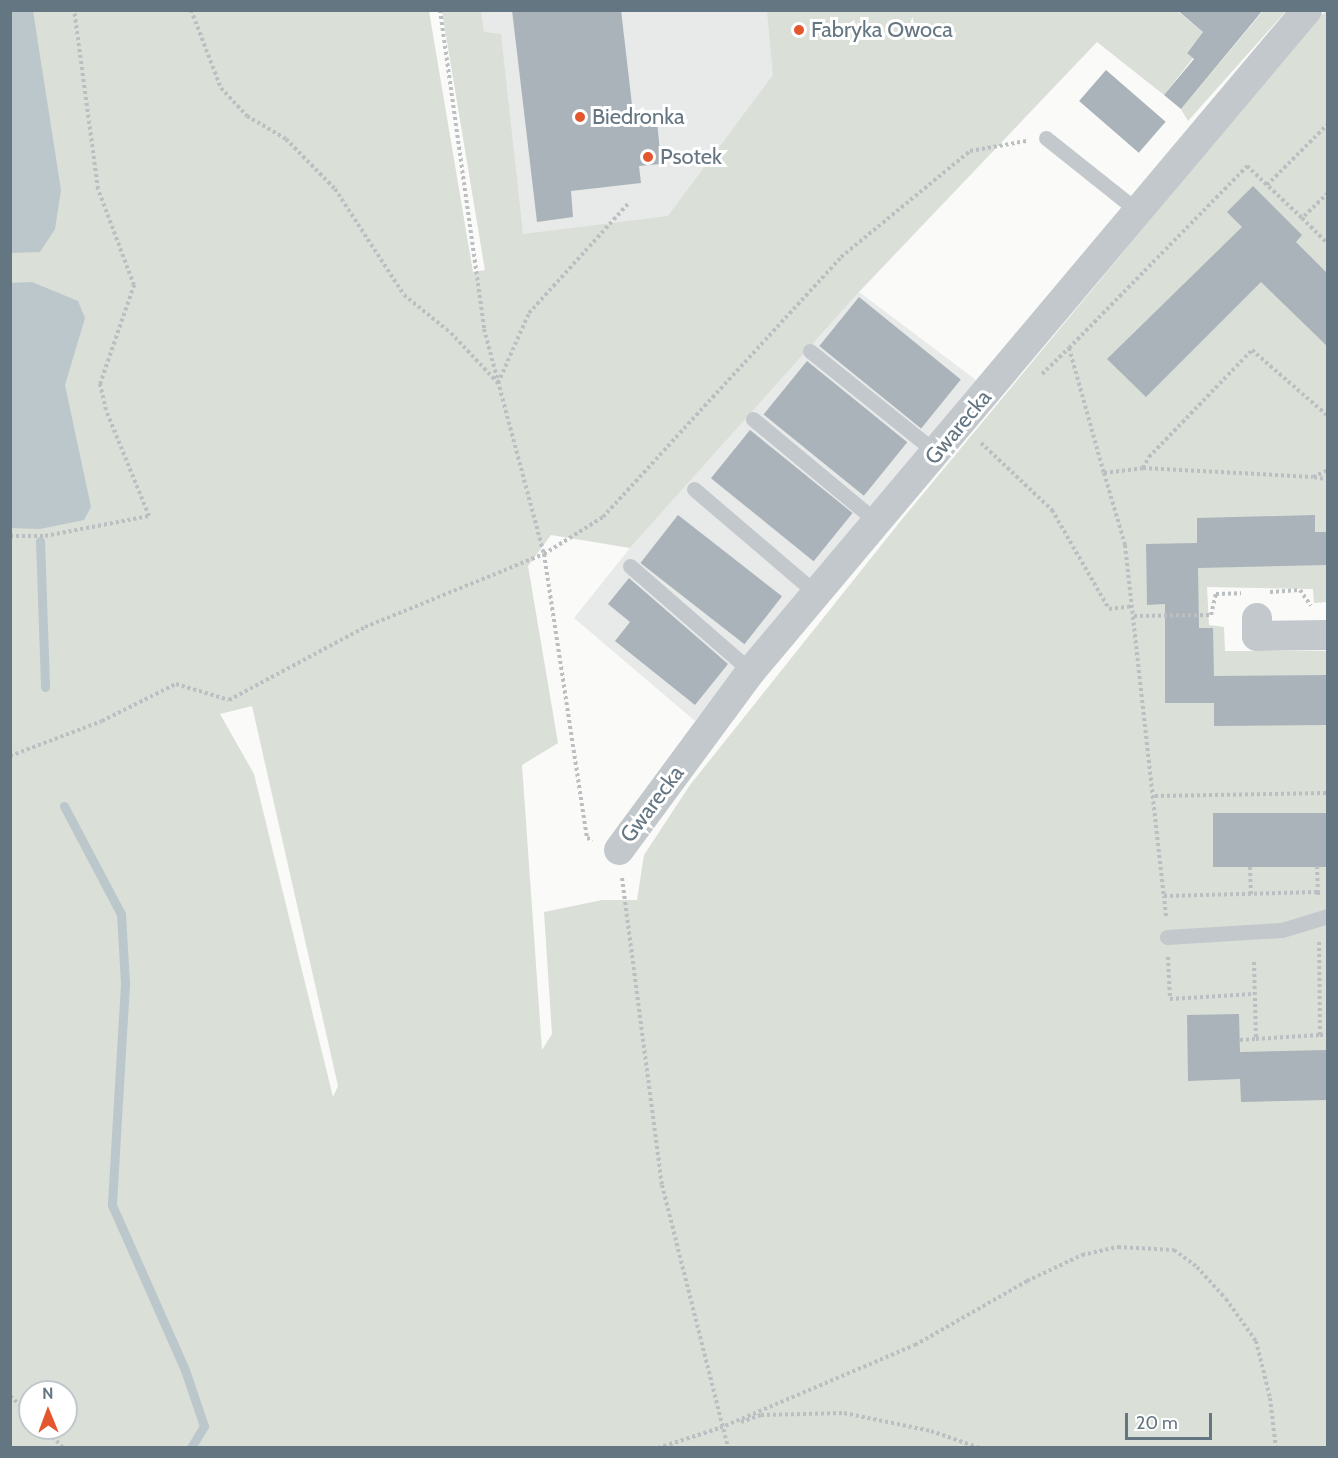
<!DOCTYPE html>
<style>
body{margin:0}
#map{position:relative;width:1338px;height:1458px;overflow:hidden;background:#fafaf8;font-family:Cabin,sans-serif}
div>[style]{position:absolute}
.built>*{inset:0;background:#e8e9e9}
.green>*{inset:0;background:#dadfd7}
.water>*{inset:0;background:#bbc7cb}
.stream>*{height:9px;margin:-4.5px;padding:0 4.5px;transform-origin:4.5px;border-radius:4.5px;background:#bbc7cb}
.building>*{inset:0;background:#aab3b9;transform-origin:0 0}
.path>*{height:4px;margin-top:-2px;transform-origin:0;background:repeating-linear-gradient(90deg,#bbbfc2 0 3px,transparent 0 6px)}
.service>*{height:15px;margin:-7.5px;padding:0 7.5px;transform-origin:7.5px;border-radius:7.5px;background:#c3c8cc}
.minor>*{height:30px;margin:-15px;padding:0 15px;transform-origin:15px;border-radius:15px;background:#c3c8cc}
.dots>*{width:16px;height:16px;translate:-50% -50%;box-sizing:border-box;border:3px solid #fff;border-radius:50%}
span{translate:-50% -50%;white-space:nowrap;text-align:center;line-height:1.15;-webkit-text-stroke:6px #fff;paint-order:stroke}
.poi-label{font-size:22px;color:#657683}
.left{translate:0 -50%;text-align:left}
.street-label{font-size:22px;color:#657683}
.frame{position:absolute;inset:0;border:12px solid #657683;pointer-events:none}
.north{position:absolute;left:18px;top:1380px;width:60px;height:60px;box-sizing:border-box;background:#fff;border:2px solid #c1c8cd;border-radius:50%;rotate:359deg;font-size:16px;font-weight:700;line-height:24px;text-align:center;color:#657683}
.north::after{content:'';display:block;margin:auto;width:21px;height:27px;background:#e4572e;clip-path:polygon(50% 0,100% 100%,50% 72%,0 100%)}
.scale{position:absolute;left:1125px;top:1413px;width:87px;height:27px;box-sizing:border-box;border:3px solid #657683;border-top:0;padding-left:8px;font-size:18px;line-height:21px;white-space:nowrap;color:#657683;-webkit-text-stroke:4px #fff;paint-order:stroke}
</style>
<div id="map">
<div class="built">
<i style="clip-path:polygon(442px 11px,864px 11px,678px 248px,485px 270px)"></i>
<i style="clip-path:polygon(859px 292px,976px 380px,695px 721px,574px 618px,630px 548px)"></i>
</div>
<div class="green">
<i style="clip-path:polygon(evenodd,10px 11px,429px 11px,473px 272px,485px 270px,442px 11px,481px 11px,484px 32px,501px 34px,523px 234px,668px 216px,773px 75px,767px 11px,1177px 11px,1203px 32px,1187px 52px,1193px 58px,1164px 95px,1097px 42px,859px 292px,630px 548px,551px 535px,528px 566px,558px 743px,522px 765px,542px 1050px,552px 1034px,544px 912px,602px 900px,637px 900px,644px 855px,690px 785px,903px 518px,1318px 17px,1327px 11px,1327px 602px,1314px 603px,1313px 589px,1207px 587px,1209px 625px,1224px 627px,1225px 651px,1327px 651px,1327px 1447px,11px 1447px,10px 11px,252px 706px,338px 1086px,333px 1097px,254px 774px,220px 714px,252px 706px,10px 11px,30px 1392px,66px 1392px,66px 1428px,30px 1428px,30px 1392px)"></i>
<i style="clip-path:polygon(1263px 11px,1286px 11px,1188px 121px,1181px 109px)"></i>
</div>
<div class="water">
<i style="clip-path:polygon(10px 11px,33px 11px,61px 190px,55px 229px,40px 252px,11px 253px)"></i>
<i style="clip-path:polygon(32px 282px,78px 301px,85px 318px,65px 385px,91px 507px,84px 520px,40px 529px,10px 528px,11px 283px)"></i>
</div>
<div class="stream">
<i style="left:40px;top:541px;width:146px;rotate:88deg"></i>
<i style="left:64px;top:806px;width:122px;rotate:62.2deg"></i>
<i style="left:121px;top:914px;width:70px;rotate:86.7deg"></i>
<i style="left:125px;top:984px;width:221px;rotate:93.4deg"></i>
<i style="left:112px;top:1205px;width:180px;rotate:66.1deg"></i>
<i style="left:185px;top:1370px;width:59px;rotate:71.3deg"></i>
<i style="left:204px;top:1426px;width:26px;rotate:121deg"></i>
</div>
<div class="building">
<i style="clip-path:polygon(512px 10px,621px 10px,634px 122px,657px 120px,661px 164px,639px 166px,641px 183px,571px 191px,573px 217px,537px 222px)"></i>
<i style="clip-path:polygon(1177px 10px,1263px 10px,1181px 109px,1164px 95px,1194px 59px,1187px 53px,1203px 32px)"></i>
<i style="left:1106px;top:70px;width:79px;height:41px;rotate:41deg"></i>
<i style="clip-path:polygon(1253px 186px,1302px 235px,1296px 242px,1328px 274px,1328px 347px,1261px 282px,1146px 397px,1107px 359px,1242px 227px,1227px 212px)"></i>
<i style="left:859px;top:297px;width:131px;height:63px;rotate:39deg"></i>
<i style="left:807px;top:361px;width:129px;height:69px;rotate:39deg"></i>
<i style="left:750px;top:430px;width:132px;height:62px;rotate:39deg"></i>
<i style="left:678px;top:515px;width:132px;height:61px;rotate:38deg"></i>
<i style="clip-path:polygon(1315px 515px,1315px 532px,1328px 532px,1328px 565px,1198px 568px,1199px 628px,1213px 628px,1214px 676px,1328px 675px,1326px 725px,1214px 726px,1214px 703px,1165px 703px,1165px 604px,1147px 605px,1146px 544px,1197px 543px,1197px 518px)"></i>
<i style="clip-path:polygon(629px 578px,728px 664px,695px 705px,615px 641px,630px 622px,608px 604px)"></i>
<i style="left:1213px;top:813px;width:115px;height:54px"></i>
<i style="clip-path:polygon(1239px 1014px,1240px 1052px,1328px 1050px,1328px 1100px,1241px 1102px,1240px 1079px,1188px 1081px,1187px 1015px)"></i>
</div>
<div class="path">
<i style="left:191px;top:10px;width:84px;rotate:69deg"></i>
<i style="left:221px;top:88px;width:38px;rotate:47deg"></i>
<i style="left:247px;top:116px;width:45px;rotate:30.5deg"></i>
<i style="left:286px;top:139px;width:70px;rotate:45.6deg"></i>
<i style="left:335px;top:189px;width:126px;rotate:56.9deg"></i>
<i style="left:404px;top:295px;width:60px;rotate:39deg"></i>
<i style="left:451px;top:333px;width:69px;rotate:46.8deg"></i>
<i style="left:498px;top:383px;width:77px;rotate:-66.1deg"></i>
<i style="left:529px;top:313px;width:147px;rotate:-47.8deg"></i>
<i style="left:440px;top:10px;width:322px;rotate:82.1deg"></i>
<i style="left:484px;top:329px;width:233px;rotate:75.1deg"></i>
<i style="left:544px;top:554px;width:287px;rotate:81.4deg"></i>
<i style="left:587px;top:838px;width:6px;rotate:18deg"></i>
<i style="left:1267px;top:185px;width:86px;rotate:-45deg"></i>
<i style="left:1328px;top:193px;width:36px;rotate:136deg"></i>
<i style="left:1302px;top:218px;width:37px;rotate:45deg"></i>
<i style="left:1069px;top:348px;width:255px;rotate:-45.6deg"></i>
<i style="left:1247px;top:166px;width:76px;rotate:43.4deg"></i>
<i style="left:1042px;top:374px;width:37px;rotate:-44deg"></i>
<i style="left:1069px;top:348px;width:130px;rotate:74.4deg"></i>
<i style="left:1104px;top:473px;width:39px;rotate:-7deg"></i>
<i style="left:1143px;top:468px;width:170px;rotate:3deg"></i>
<i style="left:1313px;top:477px;width:17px;rotate:-25deg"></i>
<i style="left:981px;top:443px;width:98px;rotate:43.3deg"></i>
<i style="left:1052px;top:510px;width:114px;rotate:60.1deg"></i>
<i style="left:1109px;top:609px;width:23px;rotate:-7deg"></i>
<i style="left:1143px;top:468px;width:13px;rotate:-61deg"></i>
<i style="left:1149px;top:457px;width:149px;rotate:-46.1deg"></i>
<i style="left:1252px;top:350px;width:101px;rotate:41deg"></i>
<i style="left:1104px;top:473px;width:75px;rotate:73.7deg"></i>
<i style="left:1125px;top:545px;width:353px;rotate:83.7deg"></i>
<i style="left:1314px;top:477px;width:14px;rotate:12deg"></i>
<i style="left:10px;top:536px;width:35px"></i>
<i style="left:45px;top:536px;width:106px;rotate:-10.9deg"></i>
<i style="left:149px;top:516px;width:114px;rotate:-112.1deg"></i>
<i style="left:106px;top:410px;width:27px;rotate:-103deg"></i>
<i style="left:100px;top:384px;width:105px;rotate:-71deg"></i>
<i style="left:134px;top:285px;width:103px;rotate:-110.6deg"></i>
<i style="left:98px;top:189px;width:181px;rotate:-97.6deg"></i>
<i style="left:1270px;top:592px;width:30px;rotate:-4deg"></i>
<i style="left:1300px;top:590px;width:19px;rotate:55deg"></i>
<i style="left:1134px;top:616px;width:77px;rotate:-0.7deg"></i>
<i style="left:1211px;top:615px;width:22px;rotate:-77deg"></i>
<i style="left:1216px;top:594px;width:25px;rotate:-2deg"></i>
<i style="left:10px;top:756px;width:98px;rotate:-20.8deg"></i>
<i style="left:102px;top:721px;width:83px;rotate:-26.6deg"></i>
<i style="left:176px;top:684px;width:55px;rotate:16.8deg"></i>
<i style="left:229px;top:700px;width:154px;rotate:-28.2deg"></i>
<i style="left:365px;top:627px;width:193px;rotate:-22.2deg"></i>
<i style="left:544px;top:554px;width:70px;rotate:-32.1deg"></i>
<i style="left:603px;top:517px;width:352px;rotate:-47.5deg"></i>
<i style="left:841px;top:257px;width:167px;rotate:-39.4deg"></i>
<i style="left:970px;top:151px;width:57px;rotate:-10.1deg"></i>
<i style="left:1155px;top:796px;width:173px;rotate:-1deg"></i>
<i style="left:1317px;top:866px;width:26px;rotate:88deg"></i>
<i style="left:1250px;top:867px;width:27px;rotate:88deg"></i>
<i style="left:622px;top:878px;width:310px;rotate:82.6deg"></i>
<i style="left:662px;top:1185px;width:271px;rotate:75.9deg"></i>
<i style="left:1166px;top:916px;width:20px;rotate:-96deg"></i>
<i style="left:1164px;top:896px;width:154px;rotate:-1.5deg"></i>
<i style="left:1318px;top:892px;width:5px;rotate:90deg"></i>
<i style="left:1168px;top:957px;width:42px;rotate:87.3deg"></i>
<i style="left:1170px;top:999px;width:83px;rotate:-3.4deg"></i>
<i style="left:1254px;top:962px;width:77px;rotate:88.5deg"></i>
<i style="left:1256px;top:1039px;width:64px;rotate:-3.6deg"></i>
<i style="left:1320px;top:1035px;width:95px;rotate:-90.6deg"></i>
<i style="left:1320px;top:1035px;width:8px"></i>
<i style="left:1240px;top:1040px;width:16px;rotate:-4deg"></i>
<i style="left:10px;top:1396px;width:27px;rotate:42deg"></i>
<i style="left:741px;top:1422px;width:21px;rotate:-19deg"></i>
<i style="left:761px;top:1415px;width:83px;rotate:-1.4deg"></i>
<i style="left:844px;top:1413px;width:89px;rotate:11.7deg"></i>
<i style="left:931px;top:1431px;width:52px;rotate:19.1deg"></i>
<i style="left:44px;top:1428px;width:28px;rotate:46deg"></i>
<i style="left:658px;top:1448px;width:65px;rotate:-17.9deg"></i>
<i style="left:720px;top:1428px;width:212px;rotate:-23.1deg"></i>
<i style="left:915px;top:1345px;width:129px;rotate:-29.7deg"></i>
<i style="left:1027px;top:1281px;width:61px;rotate:-25.3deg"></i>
<i style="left:1082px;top:1255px;width:37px;rotate:-13deg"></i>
<i style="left:1118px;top:1247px;width:56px;rotate:3.1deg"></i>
<i style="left:1174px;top:1250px;width:29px;rotate:36deg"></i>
<i style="left:1197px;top:1267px;width:43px;rotate:47.8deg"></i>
<i style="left:1226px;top:1299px;width:52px;rotate:54.5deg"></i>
<i style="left:1256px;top:1341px;width:59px;rotate:76.2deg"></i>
<i style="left:1270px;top:1398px;width:50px;rotate:83.2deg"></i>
</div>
<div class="service">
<i style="left:1046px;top:138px;width:119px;rotate:38.5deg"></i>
<i style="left:810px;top:351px;width:163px;rotate:38.8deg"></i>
<i style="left:753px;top:419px;width:161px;rotate:39.7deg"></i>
<i style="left:694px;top:489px;width:162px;rotate:40.5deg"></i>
<i style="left:630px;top:566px;width:160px;rotate:41deg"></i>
<i style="left:1167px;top:937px;width:115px;rotate:-3.5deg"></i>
<i style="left:1282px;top:930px;width:48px;rotate:-16.9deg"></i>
</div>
<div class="minor">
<i style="left:1257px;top:618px;width:18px;rotate:90deg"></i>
<i style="left:1257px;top:636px;width:71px;rotate:-0.8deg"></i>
<i style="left:619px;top:850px;width:222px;rotate:-53.6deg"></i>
<i style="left:751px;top:671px;width:864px;rotate:-49.93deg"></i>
</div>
<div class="dots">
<i style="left:799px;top:30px;background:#e4572e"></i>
<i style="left:580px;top:117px;background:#e4572e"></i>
<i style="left:648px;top:157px;background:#e4572e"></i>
</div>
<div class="poi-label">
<span class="left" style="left:811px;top:30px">Fabryka Owoca</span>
<span class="left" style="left:592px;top:117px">Biedronka</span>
<span class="left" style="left:660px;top:157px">Psotek</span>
</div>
<div class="street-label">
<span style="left:958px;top:427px;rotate:-50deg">Gwarecka</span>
<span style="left:652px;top:804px;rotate:-53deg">Gwarecka</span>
</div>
<div class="frame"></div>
<div class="north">N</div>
<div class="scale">20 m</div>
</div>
